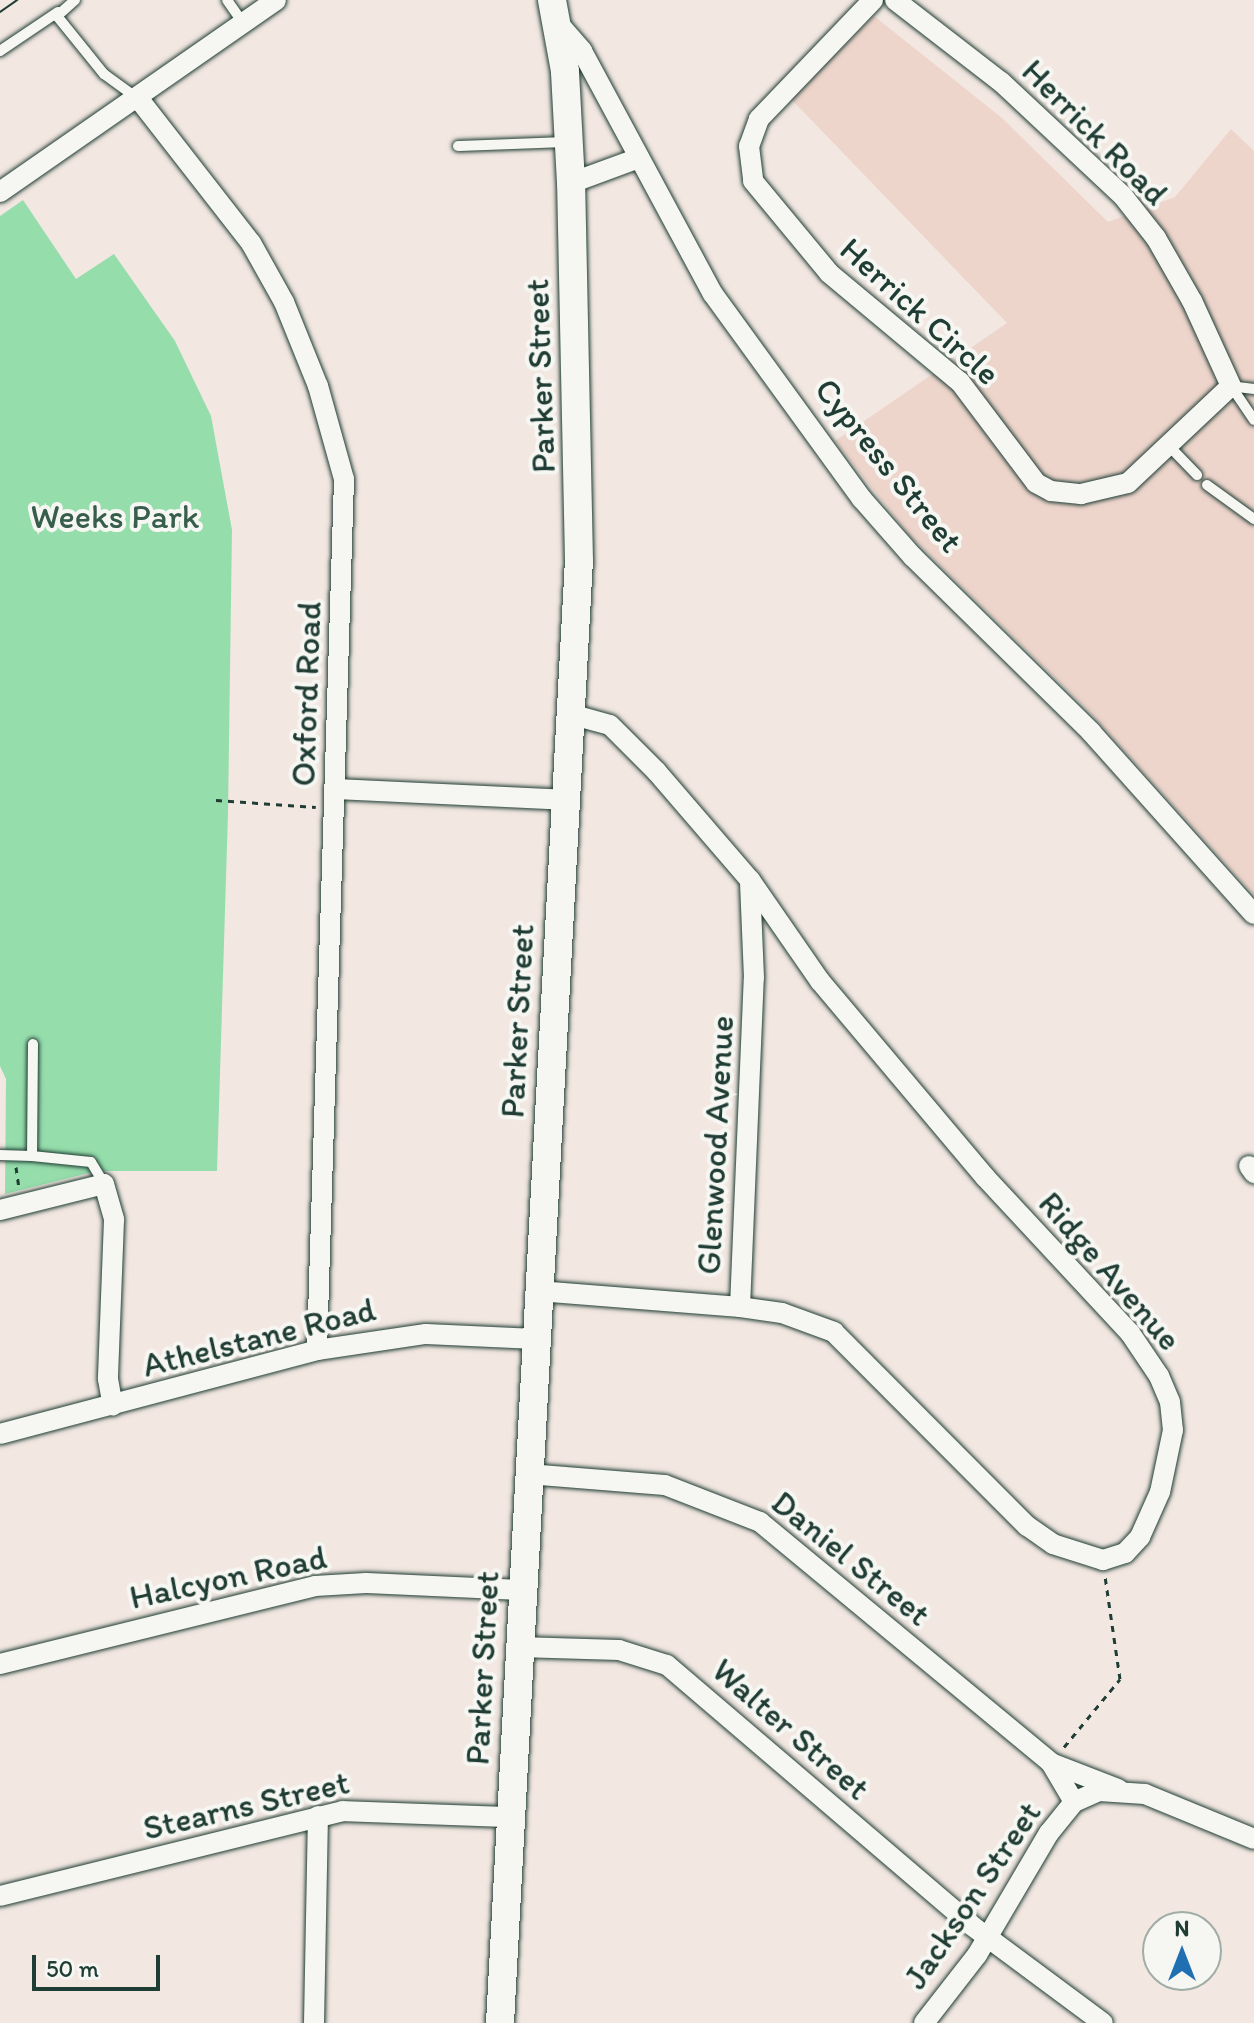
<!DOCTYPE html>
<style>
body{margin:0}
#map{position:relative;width:1254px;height:2023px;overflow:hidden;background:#f2e7e1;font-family:Itim,sans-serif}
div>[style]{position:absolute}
.built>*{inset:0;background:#eed5cc}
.green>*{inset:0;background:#96ddac}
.path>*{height:3px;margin-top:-1.5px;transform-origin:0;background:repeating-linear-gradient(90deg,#1f3d34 0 6px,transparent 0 12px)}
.roads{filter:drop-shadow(0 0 2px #1f3d34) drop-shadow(0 0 2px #1f3d34)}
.service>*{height:10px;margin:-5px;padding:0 5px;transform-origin:5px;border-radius:5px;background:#f6f6f2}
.minor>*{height:20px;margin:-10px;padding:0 10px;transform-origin:10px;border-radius:10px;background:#f6f6f2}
.secondary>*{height:28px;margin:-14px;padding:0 14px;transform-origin:14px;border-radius:14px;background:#f6f6f2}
.tram>*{height:2px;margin:-1px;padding:0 1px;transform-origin:1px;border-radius:1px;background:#1f3d34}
span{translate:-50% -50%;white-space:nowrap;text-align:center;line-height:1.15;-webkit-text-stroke:8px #f6f6f2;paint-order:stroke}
.street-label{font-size:34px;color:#1f3d34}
.park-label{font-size:34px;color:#375d4c}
.north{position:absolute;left:1142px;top:1911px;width:80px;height:80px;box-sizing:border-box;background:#f6f6f2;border:2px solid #a0aca6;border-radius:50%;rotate:0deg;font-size:22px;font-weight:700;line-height:32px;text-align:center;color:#1f3d34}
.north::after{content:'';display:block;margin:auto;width:28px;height:36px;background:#1f6fb2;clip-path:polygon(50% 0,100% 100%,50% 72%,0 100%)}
.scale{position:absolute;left:32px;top:1955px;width:128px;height:36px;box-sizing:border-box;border:4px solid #1f3d34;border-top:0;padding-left:10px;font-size:24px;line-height:28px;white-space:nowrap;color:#1f3d34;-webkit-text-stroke:6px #f6f6f2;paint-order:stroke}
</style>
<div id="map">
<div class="built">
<i style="clip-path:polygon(874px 16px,1002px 118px,1108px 222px,1175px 197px,1231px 129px,1254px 151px,1254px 895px,1086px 708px,909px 535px,835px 441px,1007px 323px,791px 99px)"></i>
</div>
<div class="green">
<i style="clip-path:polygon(23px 200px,76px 279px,114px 254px,175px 341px,211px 416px,232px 530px,228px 813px,217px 1171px,97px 1171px,5px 1194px,6px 1079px,0 1066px,0 216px)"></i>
</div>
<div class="path">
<i style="left:216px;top:800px;width:100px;rotate:4deg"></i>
<i style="left:16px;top:1167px;width:21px;rotate:82deg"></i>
<i style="left:1064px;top:1747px;width:88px;rotate:-50.5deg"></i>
<i style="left:1120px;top:1679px;width:104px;rotate:-98.3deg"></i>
</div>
<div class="roads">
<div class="service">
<i style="left:75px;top:0;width:24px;rotate:138deg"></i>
<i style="left:57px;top:16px;width:75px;rotate:51deg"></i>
<i style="left:104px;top:74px;width:39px;rotate:36deg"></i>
<i style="left:227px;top:0;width:28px;rotate:55deg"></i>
<i style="left:0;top:51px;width:70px;rotate:-33.9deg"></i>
<i style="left:458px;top:146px;width:109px;rotate:-2.1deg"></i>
<i style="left:1254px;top:389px;width:23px;rotate:-173deg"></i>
<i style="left:1231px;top:386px;width:41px;rotate:55.9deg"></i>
<i style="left:1170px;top:447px;width:39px;rotate:46deg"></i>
<i style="left:1207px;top:485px;width:58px;rotate:35.9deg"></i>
<i style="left:33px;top:1044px;width:112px;rotate:90.5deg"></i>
<i style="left:32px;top:1156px;width:59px;rotate:5.8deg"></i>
<i style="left:91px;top:1162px;width:26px;rotate:59deg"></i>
<i style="left:0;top:1155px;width:32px;rotate:2deg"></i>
</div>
<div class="minor">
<i style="left:873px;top:0;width:165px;rotate:133.8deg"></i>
<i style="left:759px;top:119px;width:29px;rotate:110deg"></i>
<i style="left:749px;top:146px;width:35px;rotate:83deg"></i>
<i style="left:753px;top:181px;width:119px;rotate:50.4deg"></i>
<i style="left:829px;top:273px;width:170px;rotate:39.8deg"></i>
<i style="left:960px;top:382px;width:126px;rotate:53deg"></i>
<i style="left:1036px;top:483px;width:17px;rotate:28deg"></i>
<i style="left:1051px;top:491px;width:30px;rotate:6deg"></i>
<i style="left:1081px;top:494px;width:48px;rotate:-13.2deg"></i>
<i style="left:1128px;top:483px;width:141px;rotate:-43.3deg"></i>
<i style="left:1231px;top:386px;width:94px;rotate:-114.6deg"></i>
<i style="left:1192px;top:301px;width:73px;rotate:-119.7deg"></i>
<i style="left:1156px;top:238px;width:53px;rotate:-128.2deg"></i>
<i style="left:1123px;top:196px;width:167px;rotate:-136.9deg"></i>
<i style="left:1001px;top:82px;width:134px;rotate:-142.3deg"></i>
<i style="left:558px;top:23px;width:37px;rotate:49deg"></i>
<i style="left:582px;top:51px;width:276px;rotate:61.7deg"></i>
<i style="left:713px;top:294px;width:253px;rotate:54deg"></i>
<i style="left:862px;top:499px;width:77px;rotate:48.7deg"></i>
<i style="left:913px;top:557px;width:250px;rotate:44.5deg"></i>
<i style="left:1091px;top:732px;width:244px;rotate:48.2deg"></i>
<i style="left:138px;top:98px;width:184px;rotate:52.1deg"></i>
<i style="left:251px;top:243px;width:68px;rotate:60.8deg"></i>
<i style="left:284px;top:302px;width:91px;rotate:68deg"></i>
<i style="left:318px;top:386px;width:97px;rotate:74.4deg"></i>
<i style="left:344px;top:479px;width:871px;rotate:91.78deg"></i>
<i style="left:571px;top:183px;width:72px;rotate:-20.2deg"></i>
<i style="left:0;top:192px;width:336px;rotate:-34.8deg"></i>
<i style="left:570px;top:714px;width:41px;rotate:15.4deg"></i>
<i style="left:610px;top:725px;width:66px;rotate:45deg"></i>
<i style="left:657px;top:772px;width:143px;rotate:49.3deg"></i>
<i style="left:750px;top:880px;width:123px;rotate:55.3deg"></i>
<i style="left:820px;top:981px;width:256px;rotate:49.9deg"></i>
<i style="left:985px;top:1177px;width:213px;rotate:47.1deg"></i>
<i style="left:1130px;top:1333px;width:52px;rotate:56deg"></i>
<i style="left:1159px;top:1376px;width:28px;rotate:67deg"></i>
<i style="left:1170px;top:1402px;width:28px;rotate:84deg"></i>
<i style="left:1173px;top:1430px;width:63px;rotate:101.8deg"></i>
<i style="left:1160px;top:1492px;width:49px;rotate:114deg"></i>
<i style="left:1140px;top:1537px;width:22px;rotate:133deg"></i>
<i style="left:1125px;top:1553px;width:23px;rotate:162deg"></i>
<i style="left:1103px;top:1560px;width:52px;rotate:-162.3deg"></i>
<i style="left:1053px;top:1544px;width:32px;rotate:-145deg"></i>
<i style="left:1027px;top:1526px;width:274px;rotate:-134.9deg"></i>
<i style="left:834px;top:1332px;width:55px;rotate:-159.9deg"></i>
<i style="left:782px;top:1313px;width:42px;rotate:-171.9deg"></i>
<i style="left:335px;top:789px;width:230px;rotate:2.7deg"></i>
<i style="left:1249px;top:1166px;width:9px;rotate:54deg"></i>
<i style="left:0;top:1210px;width:107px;rotate:-14deg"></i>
<i style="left:104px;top:1184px;width:37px;rotate:74deg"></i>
<i style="left:114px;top:1220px;width:159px;rotate:92.2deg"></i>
<i style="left:108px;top:1379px;width:27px;rotate:80deg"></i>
<i style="left:538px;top:1291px;width:203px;rotate:4.5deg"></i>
<i style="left:740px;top:1307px;width:329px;rotate:-87.6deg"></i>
<i style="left:754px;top:978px;width:97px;rotate:-92.4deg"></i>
<i style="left:0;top:1434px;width:328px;rotate:-14.8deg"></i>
<i style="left:317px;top:1350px;width:110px;rotate:-8.4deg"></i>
<i style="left:426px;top:1334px;width:110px;rotate:2.6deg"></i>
<i style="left:528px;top:1474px;width:137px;rotate:4.6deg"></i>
<i style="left:665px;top:1485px;width:102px;rotate:21.3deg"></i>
<i style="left:760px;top:1522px;width:378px;rotate:39.6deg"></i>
<i style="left:1051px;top:1763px;width:45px;rotate:59.5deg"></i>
<i style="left:519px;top:1647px;width:100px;rotate:1.7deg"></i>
<i style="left:619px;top:1650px;width:50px;rotate:17.4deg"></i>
<i style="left:667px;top:1665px;width:400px;rotate:40.5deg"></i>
<i style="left:971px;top:1925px;width:164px;rotate:36.6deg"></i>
<i style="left:0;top:1664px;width:325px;rotate:-13.9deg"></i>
<i style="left:315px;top:1586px;width:51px;rotate:-3.4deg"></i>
<i style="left:366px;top:1583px;width:156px;rotate:2.6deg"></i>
<i style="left:1051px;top:1763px;width:72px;rotate:21.2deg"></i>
<i style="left:0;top:1896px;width:353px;rotate:-13.9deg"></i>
<i style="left:343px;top:1811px;width:167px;rotate:2.1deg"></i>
<i style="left:314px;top:2023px;width:207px;rotate:-88.9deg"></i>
<i style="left:924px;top:2023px;width:86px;rotate:-52.1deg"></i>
<i style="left:977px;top:1955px;width:142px;rotate:-59.5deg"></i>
<i style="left:1049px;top:1833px;width:40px;rotate:-51deg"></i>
<i style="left:1074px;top:1802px;width:27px;rotate:-24deg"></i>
<i style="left:1099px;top:1791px;width:46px;rotate:3.7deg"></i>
<i style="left:1145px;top:1794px;width:118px;rotate:22.4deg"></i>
</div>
<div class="secondary">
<i style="left:500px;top:2023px;width:1464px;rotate:-86.91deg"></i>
<i style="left:579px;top:561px;width:378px;rotate:-91.2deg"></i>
<i style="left:571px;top:183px;width:112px;rotate:-93.1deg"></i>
<i style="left:565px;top:71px;width:72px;rotate:-100.4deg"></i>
</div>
</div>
<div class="tram">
<i style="left:0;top:12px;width:21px;rotate:-35deg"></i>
</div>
<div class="street-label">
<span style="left:1095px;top:132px;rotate:45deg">Herrick Road</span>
<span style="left:920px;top:311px;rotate:42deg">Herrick Circle</span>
<span style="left:540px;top:376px;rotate:-92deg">Parker Street</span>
<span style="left:889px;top:465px;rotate:51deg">Cypress Street</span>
<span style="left:306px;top:694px;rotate:-88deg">Oxford Road</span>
<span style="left:517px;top:1021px;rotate:-87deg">Parker Street</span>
<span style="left:715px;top:1145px;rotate:-87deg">Glenwood Avenue</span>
<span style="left:1110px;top:1271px;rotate:49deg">Ridge Avenue</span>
<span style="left:259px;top:1337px;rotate:-14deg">Athelstane Road</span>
<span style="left:851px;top:1558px;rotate:39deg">Daniel Street</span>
<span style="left:228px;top:1577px;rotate:-12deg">Halcyon Road</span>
<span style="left:482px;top:1668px;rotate:-87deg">Parker Street</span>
<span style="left:791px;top:1729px;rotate:41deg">Walter Street</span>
<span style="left:246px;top:1805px;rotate:-13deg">Stearns Street</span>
<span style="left:972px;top:1895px;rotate:-56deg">Jackson Street</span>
</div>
<div class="park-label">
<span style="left:115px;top:517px">Weeks Park</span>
</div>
<div class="north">N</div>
<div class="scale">50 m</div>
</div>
